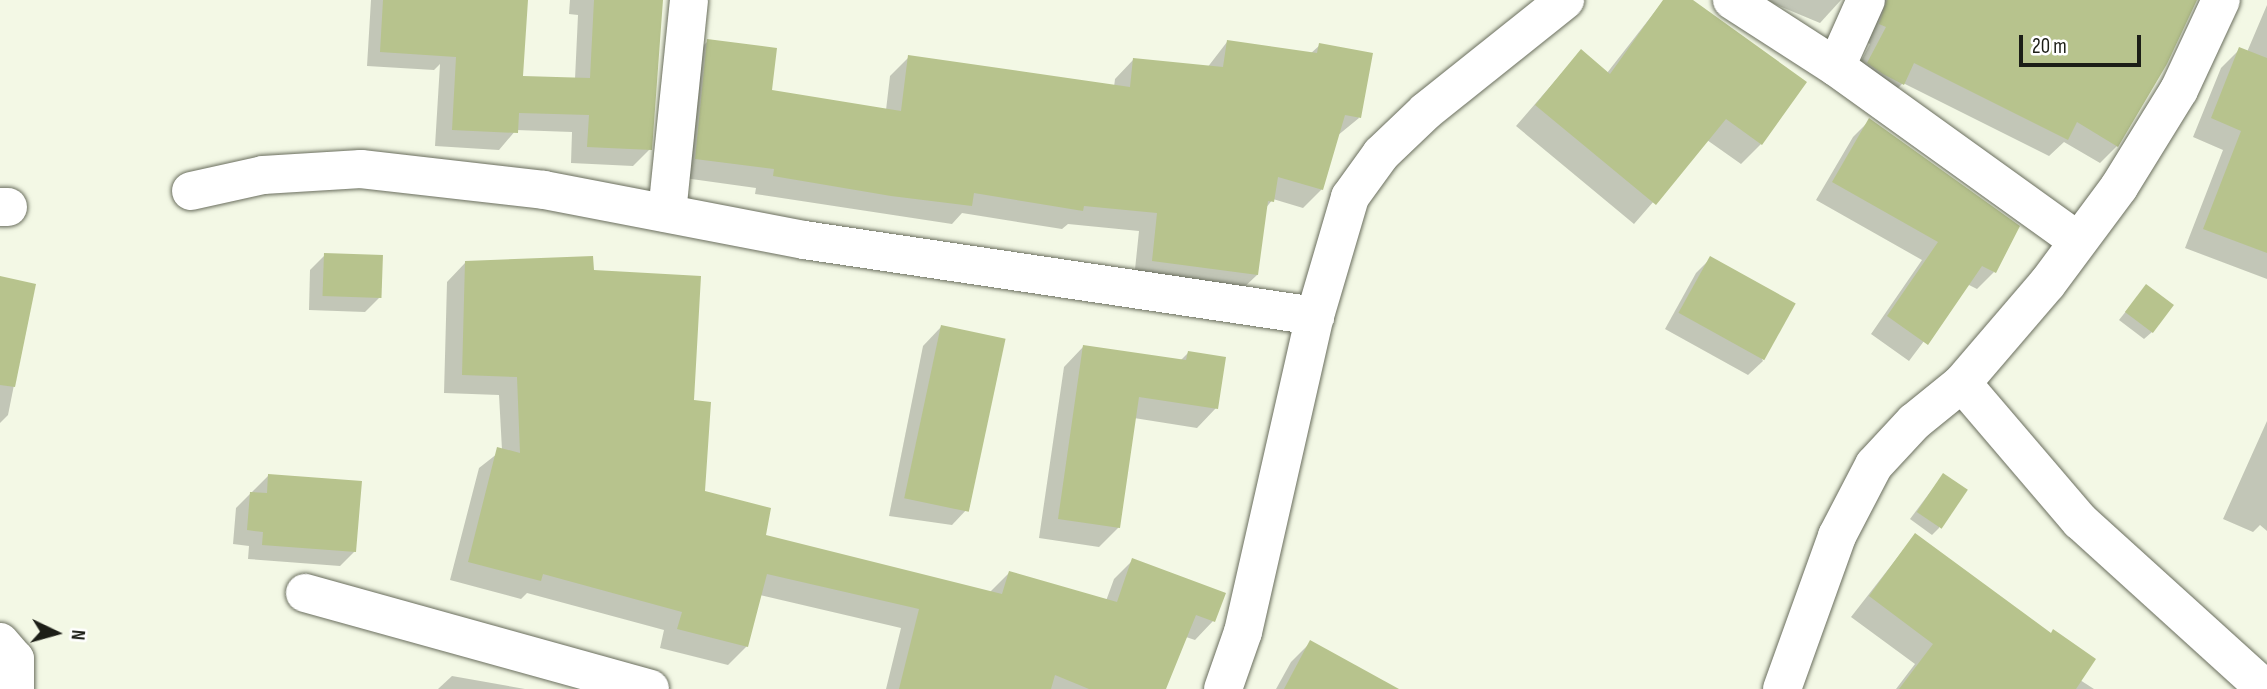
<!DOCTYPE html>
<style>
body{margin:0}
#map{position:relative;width:2267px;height:689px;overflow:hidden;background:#f3f8e5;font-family:"Sofia Sans Condensed",sans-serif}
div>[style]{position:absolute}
.shadow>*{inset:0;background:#0003}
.building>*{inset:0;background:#b7c38d;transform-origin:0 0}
.roads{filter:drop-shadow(0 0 2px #6a6e5e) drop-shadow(0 0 2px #6a6e5e)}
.minor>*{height:38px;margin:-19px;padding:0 19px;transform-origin:19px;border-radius:19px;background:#fff}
span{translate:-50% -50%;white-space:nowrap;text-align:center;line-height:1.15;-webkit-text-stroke:5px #fff;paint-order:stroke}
.north{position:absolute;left:21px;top:598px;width:70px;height:70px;-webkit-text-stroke:5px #fff;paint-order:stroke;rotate:95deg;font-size:19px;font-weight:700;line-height:28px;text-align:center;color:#1c1e17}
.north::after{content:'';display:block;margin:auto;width:24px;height:32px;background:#1c1e17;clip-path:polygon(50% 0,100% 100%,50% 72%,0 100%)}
.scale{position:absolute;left:2019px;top:35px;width:122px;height:32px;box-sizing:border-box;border:4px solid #1c1e17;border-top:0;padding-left:9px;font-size:21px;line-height:24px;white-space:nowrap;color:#1c1e17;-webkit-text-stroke:5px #fff;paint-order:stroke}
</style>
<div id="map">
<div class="shadow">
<i style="clip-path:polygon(371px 0,452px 0,521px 78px,575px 79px,578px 15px,569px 14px,570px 0,662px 0,650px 149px,633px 166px,571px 163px,572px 132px,516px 130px,499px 150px,435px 146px,440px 64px,434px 70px,367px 66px)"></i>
<i style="clip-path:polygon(1664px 0,1675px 0,1761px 144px,1741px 164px,1707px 140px,1634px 224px,1516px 126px,1581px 51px,1607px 73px)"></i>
<i style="clip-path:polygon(1765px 0,1841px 0,1820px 23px)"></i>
<i style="clip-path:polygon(1860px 0,2195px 0,2117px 146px,2100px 163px,2064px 142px,2049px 156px,1903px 83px,1885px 101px,1851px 80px,1870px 44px,1863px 41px)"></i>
<i style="clip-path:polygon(2267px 5px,2267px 279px,2185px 248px,2223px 150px,2193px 137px,2221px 68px,2240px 49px,2247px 52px)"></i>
<i style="clip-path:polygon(708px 41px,770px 92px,886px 110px,890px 76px,909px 57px,1114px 87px,1115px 79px,1133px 60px,1207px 68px,1227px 42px,1310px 54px,1320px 45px,1359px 118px,1337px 136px,1322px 189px,1303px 208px,1273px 199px,1265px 209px,1257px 275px,1238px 293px,1134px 279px,1139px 231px,1068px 224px,1062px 229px,962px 213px,952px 224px,755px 194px,756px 188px,677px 177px,689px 60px)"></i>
<i style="clip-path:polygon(1870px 120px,1994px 272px,1977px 289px,1967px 284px,1909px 361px,1871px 334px,1922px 260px,1816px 200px,1853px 137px)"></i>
<i style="clip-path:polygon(325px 255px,380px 297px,365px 312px,309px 310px,310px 270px)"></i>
<i style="clip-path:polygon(1711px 258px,1763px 361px,1748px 375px,1665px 329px,1696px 273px)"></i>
<i style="clip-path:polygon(465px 263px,592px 272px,692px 402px,703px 492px,764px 537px,990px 592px,1009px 573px,1106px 601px,1114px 579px,1133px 560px,1213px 621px,1195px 640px,1186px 637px,1164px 689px,886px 689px,901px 628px,760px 595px,747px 646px,728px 665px,660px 648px,664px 630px,527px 593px,521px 599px,450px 580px,479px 468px,502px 450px,499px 395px,444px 393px,447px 282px)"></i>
<i style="clip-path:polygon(0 278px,34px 285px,8px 415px,0 423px)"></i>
<i style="clip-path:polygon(2146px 286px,2152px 332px,2144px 339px,2119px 320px)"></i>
<i style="clip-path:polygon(941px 327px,970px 506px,952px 525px,889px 516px,923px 346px)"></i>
<i style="clip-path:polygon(1083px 347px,1180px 361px,1188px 353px,1216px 408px,1197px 428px,1134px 418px,1119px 527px,1099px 547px,1039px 538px,1064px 367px)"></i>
<i style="clip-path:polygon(2267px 421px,2267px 531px,2260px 525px,2253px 532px,2223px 519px)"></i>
<i style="clip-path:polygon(1943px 475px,1939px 528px,1932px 535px,1910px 519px)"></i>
<i style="clip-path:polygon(268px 476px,355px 551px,340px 566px,248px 559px,249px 546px,233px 544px,236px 508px)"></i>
<i style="clip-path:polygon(1915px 535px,2080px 680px,2094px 689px,1896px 689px,1915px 664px,1851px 617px)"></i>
<i style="clip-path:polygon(1311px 642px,1395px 689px,1276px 689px,1291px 662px)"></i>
<i style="clip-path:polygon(452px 676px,525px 689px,438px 689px)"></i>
</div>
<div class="building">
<i style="clip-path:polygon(383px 0,528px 0,523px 76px,590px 78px,594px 0,663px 0,652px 150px,587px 147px,589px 115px,519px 113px,518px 133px,452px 130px,456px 57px,380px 52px)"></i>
<i style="clip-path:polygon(1663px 0,1693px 0,1807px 82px,1762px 145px,1726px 119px,1656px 205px,1535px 105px,1581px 49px,1610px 74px)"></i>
<i style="clip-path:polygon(1887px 0,2197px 0,2167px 64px,2118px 147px,2077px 122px,2068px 140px,1914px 63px,1904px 85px,1883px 74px,1867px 63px,1886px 27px,1879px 24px)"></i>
<i style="clip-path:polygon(707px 39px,777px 48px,772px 90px,901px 111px,908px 55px,1130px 87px,1133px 58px,1223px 67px,1227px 40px,1317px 53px,1319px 43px,1373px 53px,1361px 118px,1345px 115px,1323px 190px,1278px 177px,1274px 202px,1268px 201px,1258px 275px,1152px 261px,1157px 213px,1084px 206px,1083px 211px,974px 193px,972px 206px,891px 196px,773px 176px,774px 169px,695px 159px)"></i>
<i style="clip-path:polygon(2239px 47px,2267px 58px,2267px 253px,2203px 229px,2241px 131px,2211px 118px)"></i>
<i style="clip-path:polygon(1869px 118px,2020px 226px,1996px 273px,1982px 266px,1928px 345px,1887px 316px,1938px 242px,1832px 182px)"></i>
<i style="left:324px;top:253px;width:59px;height:43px;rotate:2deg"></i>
<i style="clip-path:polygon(593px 256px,594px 270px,701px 276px,694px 400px,711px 402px,705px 491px,771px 508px,766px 535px,1002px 594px,1009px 571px,1117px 602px,1132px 558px,1226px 593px,1215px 622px,1196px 615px,1166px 689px,1089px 689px,1055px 675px,1051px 689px,899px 689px,919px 609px,767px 574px,748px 647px,677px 629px,682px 612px,543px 574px,541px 581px,468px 562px,497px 447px,520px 453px,517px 377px,462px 375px,465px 261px)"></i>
<i style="left:1710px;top:256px;width:98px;height:65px;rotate:29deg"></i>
<i style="clip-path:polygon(0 276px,36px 284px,15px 387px,0 385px)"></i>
<i style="left:2146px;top:284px;width:35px;height:35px;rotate:37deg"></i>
<i style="left:941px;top:325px;width:66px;height:177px;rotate:12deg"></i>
<i style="clip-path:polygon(1083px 345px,1186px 360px,1188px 351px,1226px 357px,1218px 409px,1139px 397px,1120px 528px,1058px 519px)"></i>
<i style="left:1943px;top:473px;width:30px;height:47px;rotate:34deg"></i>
<i style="clip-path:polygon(268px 474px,362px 481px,356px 552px,262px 545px,263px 532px,247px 530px,250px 492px,267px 493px)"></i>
<i style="clip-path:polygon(1915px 533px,2051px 633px,2053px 629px,2096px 659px,2076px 689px,1899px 689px,1933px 644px,1869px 596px)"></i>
<i style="clip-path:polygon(1310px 640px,1399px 689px,1284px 689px)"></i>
</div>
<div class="roads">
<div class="minor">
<i style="left:1732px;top:0;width:124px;rotate:32.8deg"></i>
<i style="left:1836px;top:67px;width:298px;rotate:35.7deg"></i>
<i style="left:1836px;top:67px;width:73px;rotate:-65.9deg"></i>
<i style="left:191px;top:191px;width:74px;rotate:-12.5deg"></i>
<i style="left:263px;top:175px;width:98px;rotate:-3.5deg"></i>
<i style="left:361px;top:169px;width:184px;rotate:6.5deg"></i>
<i style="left:544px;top:190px;width:265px;rotate:10.9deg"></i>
<i style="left:804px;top:240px;width:517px;rotate:8.46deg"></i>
<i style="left:0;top:207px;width:8px"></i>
<i style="left:667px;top:213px;width:214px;rotate:-84.1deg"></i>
<i style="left:1962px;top:383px;width:182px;rotate:49.5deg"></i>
<i style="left:2080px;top:521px;width:250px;rotate:42.2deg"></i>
<i style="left:305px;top:593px;width:358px;rotate:15.5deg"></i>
<i style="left:0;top:642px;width:23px;rotate:49deg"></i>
<i style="left:15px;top:659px;width:30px;rotate:90deg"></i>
<i style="left:1223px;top:689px;width:60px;rotate:-70.7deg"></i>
<i style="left:1243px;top:632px;width:324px;rotate:-77.2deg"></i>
<i style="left:1315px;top:316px;width:124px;rotate:-73.6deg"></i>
<i style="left:1350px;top:197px;width:53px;rotate:-54.2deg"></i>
<i style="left:1381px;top:154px;width:62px;rotate:-43.7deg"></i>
<i style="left:1426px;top:111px;width:178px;rotate:-38.6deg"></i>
<i style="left:1782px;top:689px;width:163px;rotate:-70.2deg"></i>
<i style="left:1837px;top:536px;width:80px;rotate:-62.5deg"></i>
<i style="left:1874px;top:465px;width:59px;rotate:-47.1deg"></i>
<i style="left:1914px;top:422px;width:62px;rotate:-39.1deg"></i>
<i style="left:1962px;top:383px;width:130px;rotate:-49.4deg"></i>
<i style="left:2047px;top:284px;width:121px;rotate:-53.4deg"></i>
<i style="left:2119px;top:187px;width:114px;rotate:-58.3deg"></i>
<i style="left:2179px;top:90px;width:99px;rotate:-65deg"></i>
</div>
</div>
<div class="north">N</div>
<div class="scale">20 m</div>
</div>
